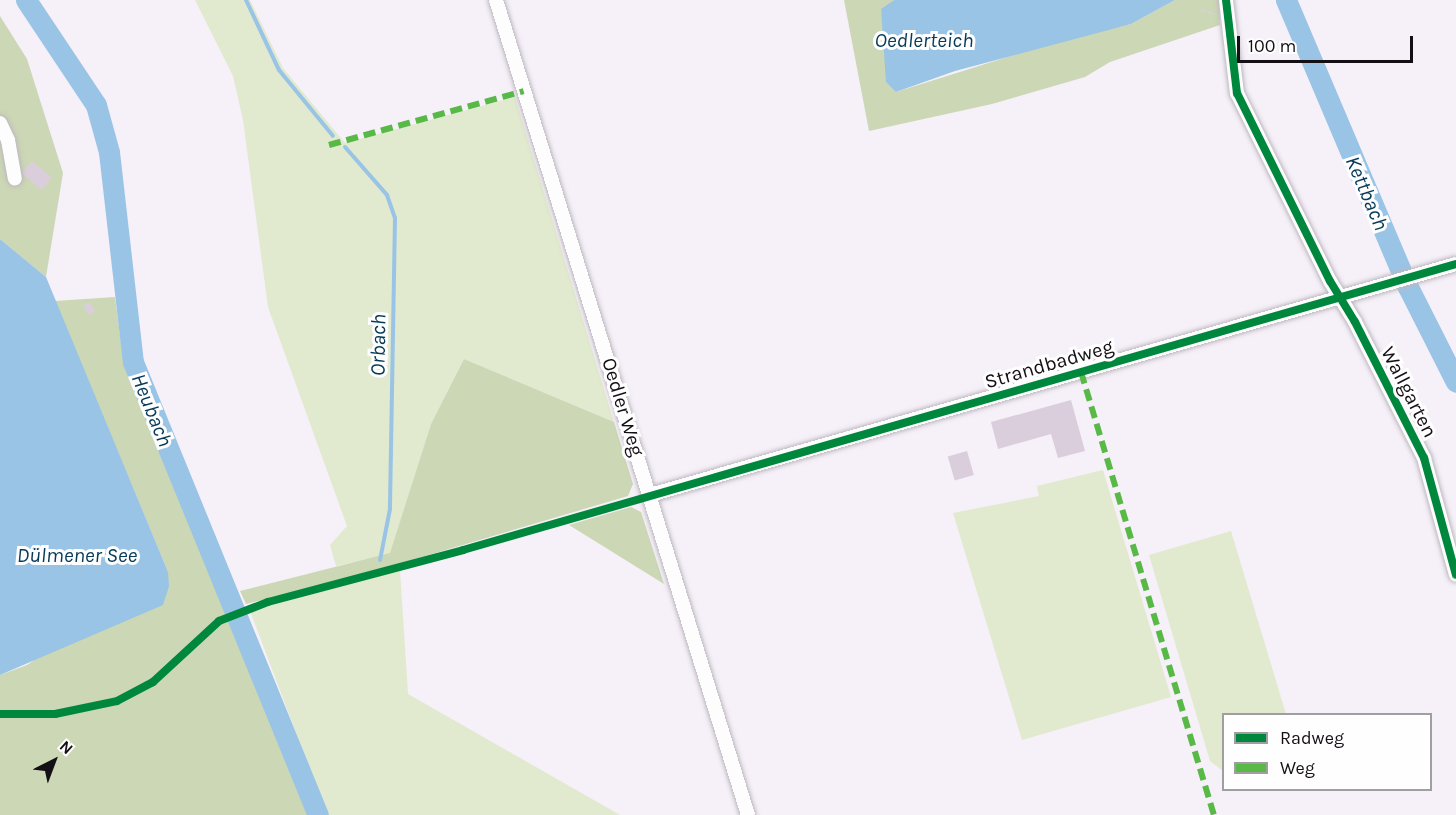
<!DOCTYPE html>
<meta charset="utf-8">
<style>
body{margin:0}
#map{position:relative;width:1456px;height:815px;overflow:hidden;background:#f6f0f8;font-family:Karla,sans-serif}
div>[style]{position:absolute}
.green>*{inset:0;background:#e1e9cf}
.forest>*{inset:0;background:#ccd7b5}
.water>*{inset:0;background:#99c4e6}
.stream>*{height:4px;margin:-2px;padding:0 2px;transform-origin:2px;border-radius:2px;background:#99c4e6}
.river>*{height:21px;margin:-10.5px;padding:0 10.5px;transform-origin:10.5px;border-radius:10.5px;background:#99c4e6}
.building>*{inset:0;background:#dacedd;transform-origin:0 0}
.path>*{height:2px;margin-top:-1px;transform-origin:0;background:repeating-linear-gradient(90deg,#d6d3d6 0 4.5px,transparent 0 7.5px)}
.roads{filter:drop-shadow(0 0 2px #bdb8bf) drop-shadow(0 0 2px #bdb8bf)}
.minor>*{height:14px;margin:-7px;padding:0 7px;transform-origin:7px;border-radius:7px;background:#fefdfe}
.quiet>*{height:6px;margin-top:-3px;transform-origin:0;background:repeating-linear-gradient(90deg,#58b947 0 12px,transparent 0 18px)}
.cycleway>*{height:8px;margin:-4px;padding:0 4px;transform-origin:4px;border-radius:4px;background:#00873e}
span{translate:-50% -50%;white-space:nowrap;text-align:center;line-height:1.15;-webkit-text-stroke:6px #fefefe;paint-order:stroke}
.street-label{font-size:20px;color:#140f14}
.water-label{font-size:21px;color:#063a59;font-style:italic}
.legend{position:absolute;left:1222px;top:713px;width:210px;height:78px;box-sizing:border-box;background:#fefefe;border:2px solid #a09ea0;margin:0;padding:8px 10px;list-style:none;font-size:18px;color:#140f14}
.legend li{display:flex;align-items:center;gap:12px;height:30px}
.legend b{width:30px;border:2px solid #a09ea0}
.north{position:absolute;left:24px;top:731px;width:60px;height:60px;-webkit-text-stroke:4px #fefefe;paint-order:stroke;rotate:42deg;font-size:16px;font-weight:700;line-height:24px;text-align:center;color:#140f14}
.north::after{content:'';display:block;margin:auto;width:21px;height:27px;background:#140f14;clip-path:polygon(50% 0,100% 100%,50% 72%,0 100%)}
.scale{position:absolute;left:1237px;top:36px;width:176px;height:27px;box-sizing:border-box;border:3px solid #140f14;border-top:0;padding-left:8px;font-size:18px;line-height:21px;white-space:nowrap;color:#140f14;-webkit-text-stroke:4px #fefefe;paint-order:stroke}
</style>
<div id="map">
<div class="green">
<i style="clip-path:polygon(195px 0,250px 0,283px 68px,345px 143px,515px 97px,614px 422px,464px 359px,431px 424px,390px 554px,336px 566px,330px 545px,347px 526px,268px 307px,243px 120px,233px 76px)"></i>
<i style="clip-path:polygon(1103px 470px,1171px 697px,1022px 740px,953px 513px,1039px 496px,1037px 486px)"></i>
<i style="clip-path:polygon(1231px 531px,1286px 714px,1224px 714px,1223px 771px,1210px 761px,1149px 555px)"></i>
<i style="clip-path:polygon(400px 570px,408px 694px,620px 815px,327px 815px,250px 611px)"></i>
</div>
<div class="forest">
<i style="clip-path:polygon(844px 0,894px 0,881px 10px,896px 92px,1055px 42px,1131px 24px,1175px 0,1219px 0,1220px 25px,1110px 62px,1085px 77px,992px 104px,869px 131px)"></i>
<i style="clip-path:polygon(0 16px,27px 59px,63px 173px,46px 277px,0 239px)"></i>
<i style="clip-path:polygon(115px 297px,124px 366px,309px 815px,0 815px,0 675px,27px 665px,168px 572px,55px 301px)"></i>
<i style="clip-path:polygon(464px 359px,614px 422px,633px 484px,628px 496px,344px 580px,246px 604px,240px 591px,390px 553px,431px 424px)"></i>
<i style="clip-path:polygon(631px 507px,641px 512px,664px 584px,569px 525px)"></i>
</div>
<div class="water">
<i style="clip-path:polygon(894px 0,1175px 0,1131px 24px,955px 71px,896px 92px,886px 82px,881px 9px)"></i>
<i style="clip-path:polygon(0 239px,46px 277px,168px 572px,169px 586px,163px 605px,0 675px)"></i>
</div>
<div class="stream">
<i style="left:246px;top:0;width:77px;rotate:64.8deg"></i>
<i style="left:279px;top:70px;width:85px;rotate:50.7deg"></i>
<i style="left:345px;top:147px;width:64px;rotate:48.8deg"></i>
<i style="left:387px;top:195px;width:24px;rotate:71deg"></i>
<i style="left:395px;top:218px;width:291px;rotate:91deg"></i>
<i style="left:390px;top:509px;width:52px;rotate:101.1deg"></i>
</div>
<div class="river">
<i style="left:26px;top:0;width:126px;rotate:56.3deg"></i>
<i style="left:96px;top:105px;width:49px;rotate:74.5deg"></i>
<i style="left:109px;top:152px;width:211px;rotate:83.5deg"></i>
<i style="left:133px;top:362px;width:489px;rotate:67.8deg"></i>
<i style="left:1286px;top:0;width:312px;rotate:67deg"></i>
<i style="left:1408px;top:287px;width:106px;rotate:63.2deg"></i>
</div>
<div class="building">
<i style="left:32px;top:161px;width:26px;height:16px;rotate:40deg"></i>
<i style="left:90px;top:302px;width:11px;height:7px;rotate:63deg"></i>
<i style="clip-path:polygon(1071px 400px,1085px 451px,1058px 458px,1051px 434px,998px 449px,991px 422px)"></i>
<i style="left:967px;top:451px;width:25px;height:20px;rotate:74deg"></i>
</div>
<div class="path">
<i style="left:1201px;top:10px;width:16px;rotate:15deg"></i>
<i style="left:219px;top:621px;width:53px;rotate:-21.2deg"></i>
</div>
<div class="roads">
<div class="minor">
<i style="left:496px;top:0;width:853px;rotate:72.82deg"></i>
<i style="left:1226px;top:0;width:94px;rotate:83.3deg"></i>
<i style="left:1237px;top:93px;width:210px;rotate:63.7deg"></i>
<i style="left:1330px;top:281px;width:48px;rotate:58.6deg"></i>
<i style="left:1355px;top:322px;width:153px;rotate:63.1deg"></i>
<i style="left:1424px;top:458px;width:121px;rotate:74.7deg"></i>
<i style="left:0;top:123px;width:19px;rotate:65deg"></i>
<i style="left:8px;top:140px;width:39px;rotate:80deg"></i>
<i style="left:650px;top:495px;width:838px;rotate:-15.99deg"></i>
</div>
</div>
<div class="quiet">
<i style="left:329px;top:145px;width:202px;rotate:-15.5deg"></i>
<i style="left:1081px;top:372px;width:463px;rotate:73.3deg"></i>
</div>
<div class="cycleway">
<i style="left:1226px;top:0;width:94px;rotate:83.3deg"></i>
<i style="left:1237px;top:93px;width:210px;rotate:63.7deg"></i>
<i style="left:1330px;top:281px;width:48px;rotate:58.6deg"></i>
<i style="left:1355px;top:322px;width:153px;rotate:63.1deg"></i>
<i style="left:1424px;top:458px;width:121px;rotate:74.7deg"></i>
<i style="left:0;top:714px;width:55px"></i>
<i style="left:55px;top:714px;width:63px;rotate:-11.8deg"></i>
<i style="left:117px;top:701px;width:41px;rotate:-27.8deg"></i>
<i style="left:153px;top:682px;width:90px;rotate:-42.7deg"></i>
<i style="left:219px;top:621px;width:53px;rotate:-21.2deg"></i>
<i style="left:268px;top:602px;width:202px;rotate:-14.9deg"></i>
<i style="left:463px;top:550px;width:1033px;rotate:-16.07deg"></i>
</div>
<div class="street-label">
<span style="left:1049px;top:364px;rotate:-16deg">Strandbadweg</span>
<span style="left:1409px;top:392px;rotate:63deg">Wallgarten</span>
<span style="left:623px;top:407px;rotate:73deg">Oedler Weg</span>
</div>
<div class="water-label">
<span style="left:924px;top:40px">Oedlerteich</span>
<span style="left:1367px;top:193px;rotate:67deg">Kettbach</span>
<span style="left:378px;top:345px;rotate:-89deg">Orbach</span>
<span style="left:152px;top:410px;rotate:68deg">Heubach</span>
<span style="left:77px;top:555px">Dülmener See</span>
</div>
<ul class="legend">
<li><b style="height:8px;background:#00873e"></b>Radweg</li>
<li><b style="height:8px;background:#58b947"></b>Weg</li>
</ul>
<div class="north">N</div>
<div class="scale">100 m</div>
</div>
